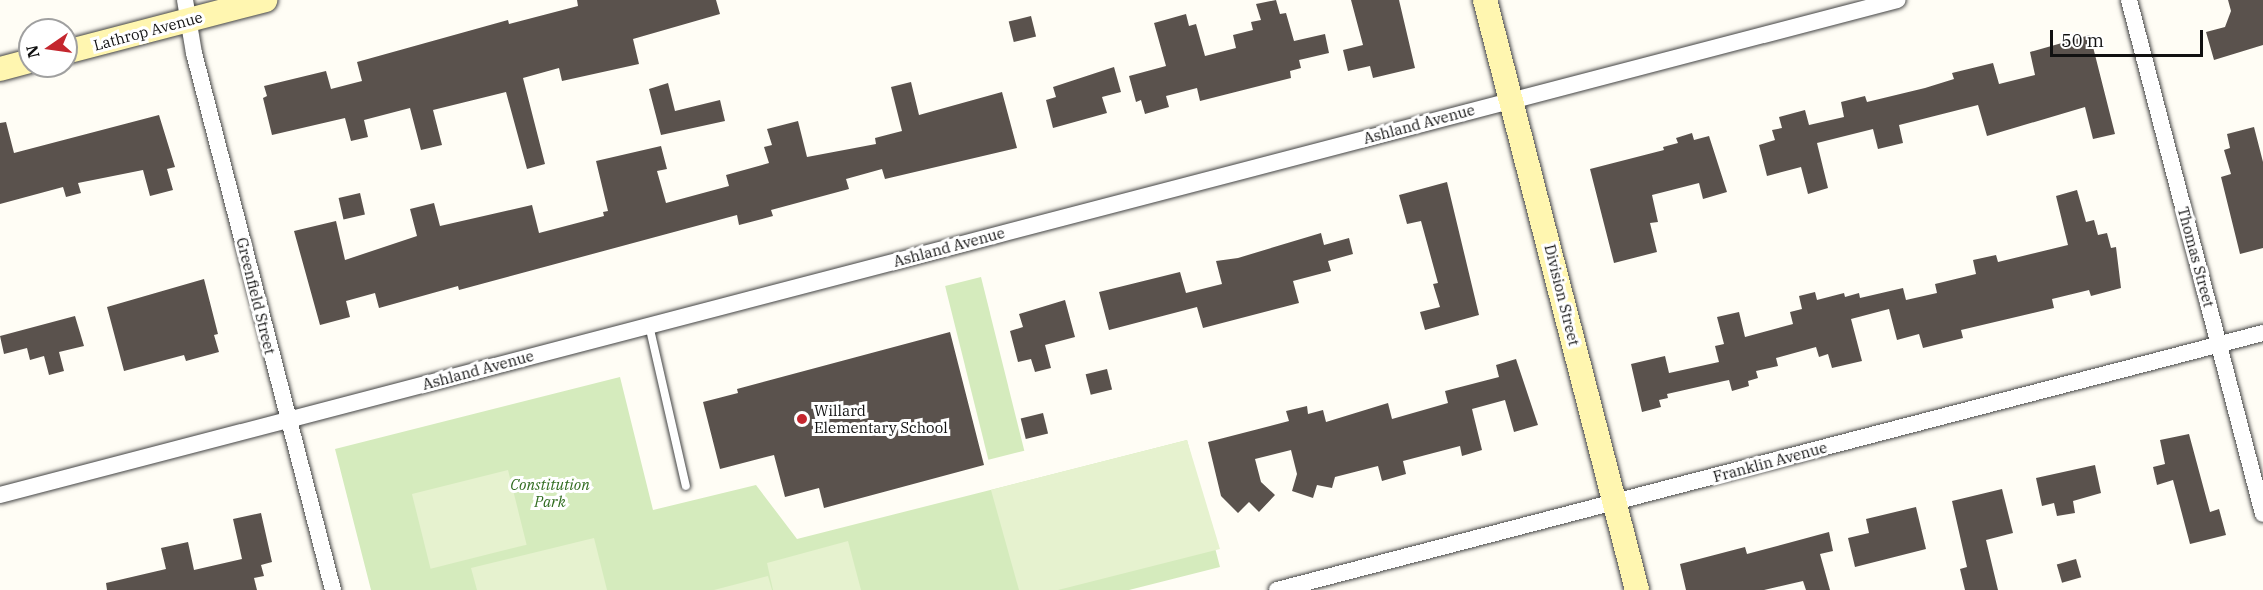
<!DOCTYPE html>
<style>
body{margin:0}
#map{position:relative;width:2263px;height:590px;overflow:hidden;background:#fffdf5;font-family:"IBM Plex Serif",serif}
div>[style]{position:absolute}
.green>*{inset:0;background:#d5ebbd;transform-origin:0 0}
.pitch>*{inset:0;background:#e6f2cf;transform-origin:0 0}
.building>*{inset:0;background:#5a524d;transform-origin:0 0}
.roads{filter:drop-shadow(0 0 2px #444) drop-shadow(0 0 2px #444)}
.lane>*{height:8px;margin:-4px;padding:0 4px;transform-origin:4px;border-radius:4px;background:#fff}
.street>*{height:16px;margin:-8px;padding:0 8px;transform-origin:8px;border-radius:8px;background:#fff}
.secondary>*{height:24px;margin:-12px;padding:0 12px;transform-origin:12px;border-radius:12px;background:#fff6b0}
.dots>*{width:16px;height:16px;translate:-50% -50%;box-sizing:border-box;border:3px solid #fff;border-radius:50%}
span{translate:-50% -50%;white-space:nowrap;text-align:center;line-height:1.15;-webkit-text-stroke:6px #fff;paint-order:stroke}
.street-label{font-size:15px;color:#111}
.poi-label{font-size:15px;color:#111}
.left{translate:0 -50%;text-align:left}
.park-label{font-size:15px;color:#2f6b1f;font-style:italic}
.north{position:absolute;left:18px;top:18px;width:60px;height:60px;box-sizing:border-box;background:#fff;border:2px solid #a0a0a0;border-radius:50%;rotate:257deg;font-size:16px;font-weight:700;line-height:24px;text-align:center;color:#111}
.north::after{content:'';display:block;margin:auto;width:21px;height:27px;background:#c4262e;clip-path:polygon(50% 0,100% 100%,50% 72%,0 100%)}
.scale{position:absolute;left:2050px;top:30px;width:153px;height:27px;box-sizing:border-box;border:3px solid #111;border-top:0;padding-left:8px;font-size:18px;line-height:21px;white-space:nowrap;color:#111;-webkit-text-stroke:4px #fff;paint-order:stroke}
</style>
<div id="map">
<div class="green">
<i style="left:981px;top:277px;width:179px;height:37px;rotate:76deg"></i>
<i style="clip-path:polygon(620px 377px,653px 510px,756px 485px,797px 539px,1187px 440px,1220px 567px,1129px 590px,371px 590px,335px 449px)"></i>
</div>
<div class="pitch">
<i style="clip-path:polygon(1187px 440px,1220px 549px,1058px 590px,1019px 590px,991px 490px)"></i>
<i style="left:508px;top:470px;width:77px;height:99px;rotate:76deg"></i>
<i style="clip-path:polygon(594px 538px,607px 590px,477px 590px,471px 568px)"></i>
<i style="clip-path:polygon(848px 541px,861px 590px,773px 590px,767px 563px)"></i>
<i style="clip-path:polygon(768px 576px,772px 590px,714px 590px)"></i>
</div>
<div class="building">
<i style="clip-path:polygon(577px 0,716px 0,720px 14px,633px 39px,639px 64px,562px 81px,559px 68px,523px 78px,545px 164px,527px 169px,506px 92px,433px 110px,442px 145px,421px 150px,410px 108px,364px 120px,368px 137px,351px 141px,345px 118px,272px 135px,263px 98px,267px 96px,264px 86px,326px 71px,331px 89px,362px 81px,357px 62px,508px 20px,509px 24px,578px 6px)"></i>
<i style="clip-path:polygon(1276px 0,1280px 14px,1286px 13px,1294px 41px,1325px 34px,1329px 53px,1299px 60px,1301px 68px,1290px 71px,1291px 78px,1200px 101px,1197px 88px,1166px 96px,1169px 107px,1145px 114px,1141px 100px,1136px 102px,1129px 76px,1166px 66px,1154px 23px,1186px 14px,1189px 26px,1196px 24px,1205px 56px,1236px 48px,1233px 35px,1253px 30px,1251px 22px,1261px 20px,1256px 4px)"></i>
<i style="clip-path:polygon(1351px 0,1399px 0,1415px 68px,1373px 78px,1370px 66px,1348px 71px,1343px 50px,1363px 45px)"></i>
<i style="clip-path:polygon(2228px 0,2263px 0,2263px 45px,2214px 60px,2206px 32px,2225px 27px,2231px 11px)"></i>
<i style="left:1031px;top:16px;width:21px;height:23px;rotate:76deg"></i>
<i style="clip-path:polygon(2090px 35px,2115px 134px,2093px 139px,2085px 107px,1987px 136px,1978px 105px,1899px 125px,1903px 143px,1878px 149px,1873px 129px,1817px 143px,1828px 188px,1808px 194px,1801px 167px,1767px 176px,1759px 145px,1775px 140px,1772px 130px,1782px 128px,1779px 117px,1805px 110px,1809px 125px,1844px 117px,1841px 102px,1865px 96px,1867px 102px,1925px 88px,1954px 79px,1952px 73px,1993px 63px,1999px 84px,2035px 75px,2030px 52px)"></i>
<i style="clip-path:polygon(1114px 67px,1121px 92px,1102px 97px,1107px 113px,1053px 128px,1046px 100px,1056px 97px,1053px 87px)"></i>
<i style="clip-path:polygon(911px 82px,919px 115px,1002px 92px,1017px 148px,885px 179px,882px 169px,846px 179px,849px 189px,771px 210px,773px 216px,739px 225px,737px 215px,459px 290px,458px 286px,379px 308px,375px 293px,346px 301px,350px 317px,320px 325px,294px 231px,336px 221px,345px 260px,417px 236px,410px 209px,434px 203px,440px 226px,532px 205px,539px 233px,604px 216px,603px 212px,608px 211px,596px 161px,661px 146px,667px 169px,657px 171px,666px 203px,729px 186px,726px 175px,769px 163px,764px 147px,772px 145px,767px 129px,798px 121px,807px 157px,876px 144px,875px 138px,902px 131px,891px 87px)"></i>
<i style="clip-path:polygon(668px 83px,675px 111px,720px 100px,725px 121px,661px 135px,649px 89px)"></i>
<i style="clip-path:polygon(159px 115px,175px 167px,167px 169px,173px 190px,150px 196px,143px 170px,78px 183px,81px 193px,66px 197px,63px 187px,0 204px,0 123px,6px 122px,14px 153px)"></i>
<i style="clip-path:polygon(2254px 127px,2263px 162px,2263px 248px,2240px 254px,2221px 177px,2231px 174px,2224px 150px,2230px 148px,2227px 134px)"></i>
<i style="clip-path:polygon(1692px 133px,1694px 140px,1709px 136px,1727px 192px,1703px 199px,1699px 183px,1652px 195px,1658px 222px,1650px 223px,1657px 252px,1614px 263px,1590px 169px,1664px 150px,1663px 147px,1678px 143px,1676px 138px)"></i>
<i style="clip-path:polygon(1447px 182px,1479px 315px,1425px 330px,1420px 312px,1440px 307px,1433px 284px,1438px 283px,1421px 221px,1407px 224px,1399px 195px)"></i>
<i style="clip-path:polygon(2077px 190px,2086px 222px,2094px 220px,2098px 235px,2107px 233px,2111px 248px,2116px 247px,2121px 288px,2091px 296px,2089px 290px,2052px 299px,2054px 308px,1961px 330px,1963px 338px,1923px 348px,1919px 334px,1897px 340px,1889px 309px,1851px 319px,1862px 361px,1832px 368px,1828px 354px,1819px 357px,1816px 347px,1776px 358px,1778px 366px,1756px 371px,1758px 378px,1748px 381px,1749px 386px,1732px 391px,1729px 380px,1724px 381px,1667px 394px,1668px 398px,1659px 400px,1661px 407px,1642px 412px,1631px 364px,1665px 356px,1669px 373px,1719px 362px,1715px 346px,1724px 344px,1717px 317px,1739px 312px,1745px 337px,1793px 324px,1790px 312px,1802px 309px,1799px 296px,1815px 292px,1817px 300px,1844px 293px,1845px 297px,1859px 293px,1860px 298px,1903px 288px,1906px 300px,1937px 293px,1935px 284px,1976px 274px,1973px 260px,1996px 255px,1998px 262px,2068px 245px,2056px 196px)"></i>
<i style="left:360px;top:193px;width:22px;height:22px;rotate:77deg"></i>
<i style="clip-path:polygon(1321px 233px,1324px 245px,1349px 238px,1353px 254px,1328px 261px,1331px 271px,1293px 281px,1299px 303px,1203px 328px,1197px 307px,1109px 330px,1099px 292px,1180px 272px,1186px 293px,1222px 284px,1216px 261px,1238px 258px)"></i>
<i style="clip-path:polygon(204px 279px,218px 334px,214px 335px,219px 352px,186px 361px,184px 355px,124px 371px,107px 307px)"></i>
<i style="clip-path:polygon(1065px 300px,1075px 337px,1045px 345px,1051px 368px,1035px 372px,1031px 359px,1018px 362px,1010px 331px,1023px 327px,1019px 314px)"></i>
<i style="clip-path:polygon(75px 316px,84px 346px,59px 352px,64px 371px,49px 375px,44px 356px,30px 360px,27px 348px,4px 354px,0 336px)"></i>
<i style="clip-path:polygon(950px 332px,984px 465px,824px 508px,819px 488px,785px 497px,774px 455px,720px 469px,703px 402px,738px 393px,737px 389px)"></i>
<i style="clip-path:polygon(1516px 359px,1538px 425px,1514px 432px,1505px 400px,1472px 409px,1482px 450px,1462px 456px,1460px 446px,1403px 461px,1406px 474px,1382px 481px,1378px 466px,1335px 477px,1332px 488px,1317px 485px,1313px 498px,1292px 491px,1297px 474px,1291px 450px,1255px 459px,1261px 482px,1275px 495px,1259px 512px,1249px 502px,1238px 513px,1221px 496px,1208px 442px,1289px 421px,1286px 411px,1307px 406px,1308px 414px,1323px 410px,1326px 422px,1388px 403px,1392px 419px,1448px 403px,1445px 391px,1499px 377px,1496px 365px)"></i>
<i style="left:1107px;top:369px;width:21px;height:22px;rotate:76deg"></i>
<i style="left:1043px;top:413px;width:21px;height:23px;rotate:76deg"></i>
<i style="clip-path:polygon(2189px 434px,2210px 512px,2219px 509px,2226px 535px,2190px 544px,2173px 480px,2157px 485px,2153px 467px,2165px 464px,2160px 440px)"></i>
<i style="clip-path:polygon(2095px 465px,2101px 493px,2073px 501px,2075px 513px,2057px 516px,2054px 503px,2042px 506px,2036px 478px)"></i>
<i style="clip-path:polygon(2002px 489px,2013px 533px,1986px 540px,1998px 590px,1965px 590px,1960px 569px,1967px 567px,1952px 501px)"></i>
<i style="clip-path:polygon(1916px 507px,1926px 549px,1855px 567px,1848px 538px,1869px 533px,1866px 519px)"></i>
<i style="clip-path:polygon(261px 513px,272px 562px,261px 565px,264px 576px,254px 578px,257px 590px,107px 590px,106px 583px,166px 569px,161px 548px,188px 542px,194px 570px,242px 559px,233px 519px)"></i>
<i style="clip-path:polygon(1829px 532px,1833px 551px,1820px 554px,1830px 590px,1806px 590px,1803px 581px,1764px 590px,1686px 590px,1680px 564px,1745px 547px,1747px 554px)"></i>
<i style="left:2076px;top:559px;width:19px;height:20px;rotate:74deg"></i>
</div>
<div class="roads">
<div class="lane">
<i style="left:649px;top:325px;width:165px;rotate:77.1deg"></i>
</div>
<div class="street">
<i style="left:185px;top:0;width:54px;rotate:80.4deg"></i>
<i style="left:194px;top:53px;width:555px;rotate:75.49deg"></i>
<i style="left:2129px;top:0;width:531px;rotate:75.39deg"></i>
<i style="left:0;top:495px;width:1961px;rotate:-14.62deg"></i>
<i style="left:1277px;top:590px;width:1019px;rotate:-14.61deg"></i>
</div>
<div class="secondary">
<i style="left:1485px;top:0;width:609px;rotate:75.55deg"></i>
<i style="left:66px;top:52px;width:206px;rotate:-14.6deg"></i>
<i style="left:0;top:69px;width:31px;rotate:-15deg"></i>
</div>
</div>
<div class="dots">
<i style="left:802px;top:419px;background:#c4262e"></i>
</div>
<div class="street-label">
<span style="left:148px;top:31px;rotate:-15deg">Lathrop Avenue</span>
<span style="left:1419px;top:124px;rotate:-15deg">Ashland Avenue</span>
<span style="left:949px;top:247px;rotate:-15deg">Ashland Avenue</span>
<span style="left:2196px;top:257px;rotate:75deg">Thomas Street</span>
<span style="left:1562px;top:295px;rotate:76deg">Division Street</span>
<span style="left:256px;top:296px;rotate:76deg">Greenfield Street</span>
<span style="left:478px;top:370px;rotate:-15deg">Ashland Avenue</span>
<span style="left:1770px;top:462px;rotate:-15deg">Franklin Avenue</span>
</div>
<div class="poi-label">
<span class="left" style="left:814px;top:419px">Willard<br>Elementary School</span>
</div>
<div class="park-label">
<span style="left:550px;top:493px">Constitution<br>Park</span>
</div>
<div class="north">N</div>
<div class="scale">50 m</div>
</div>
